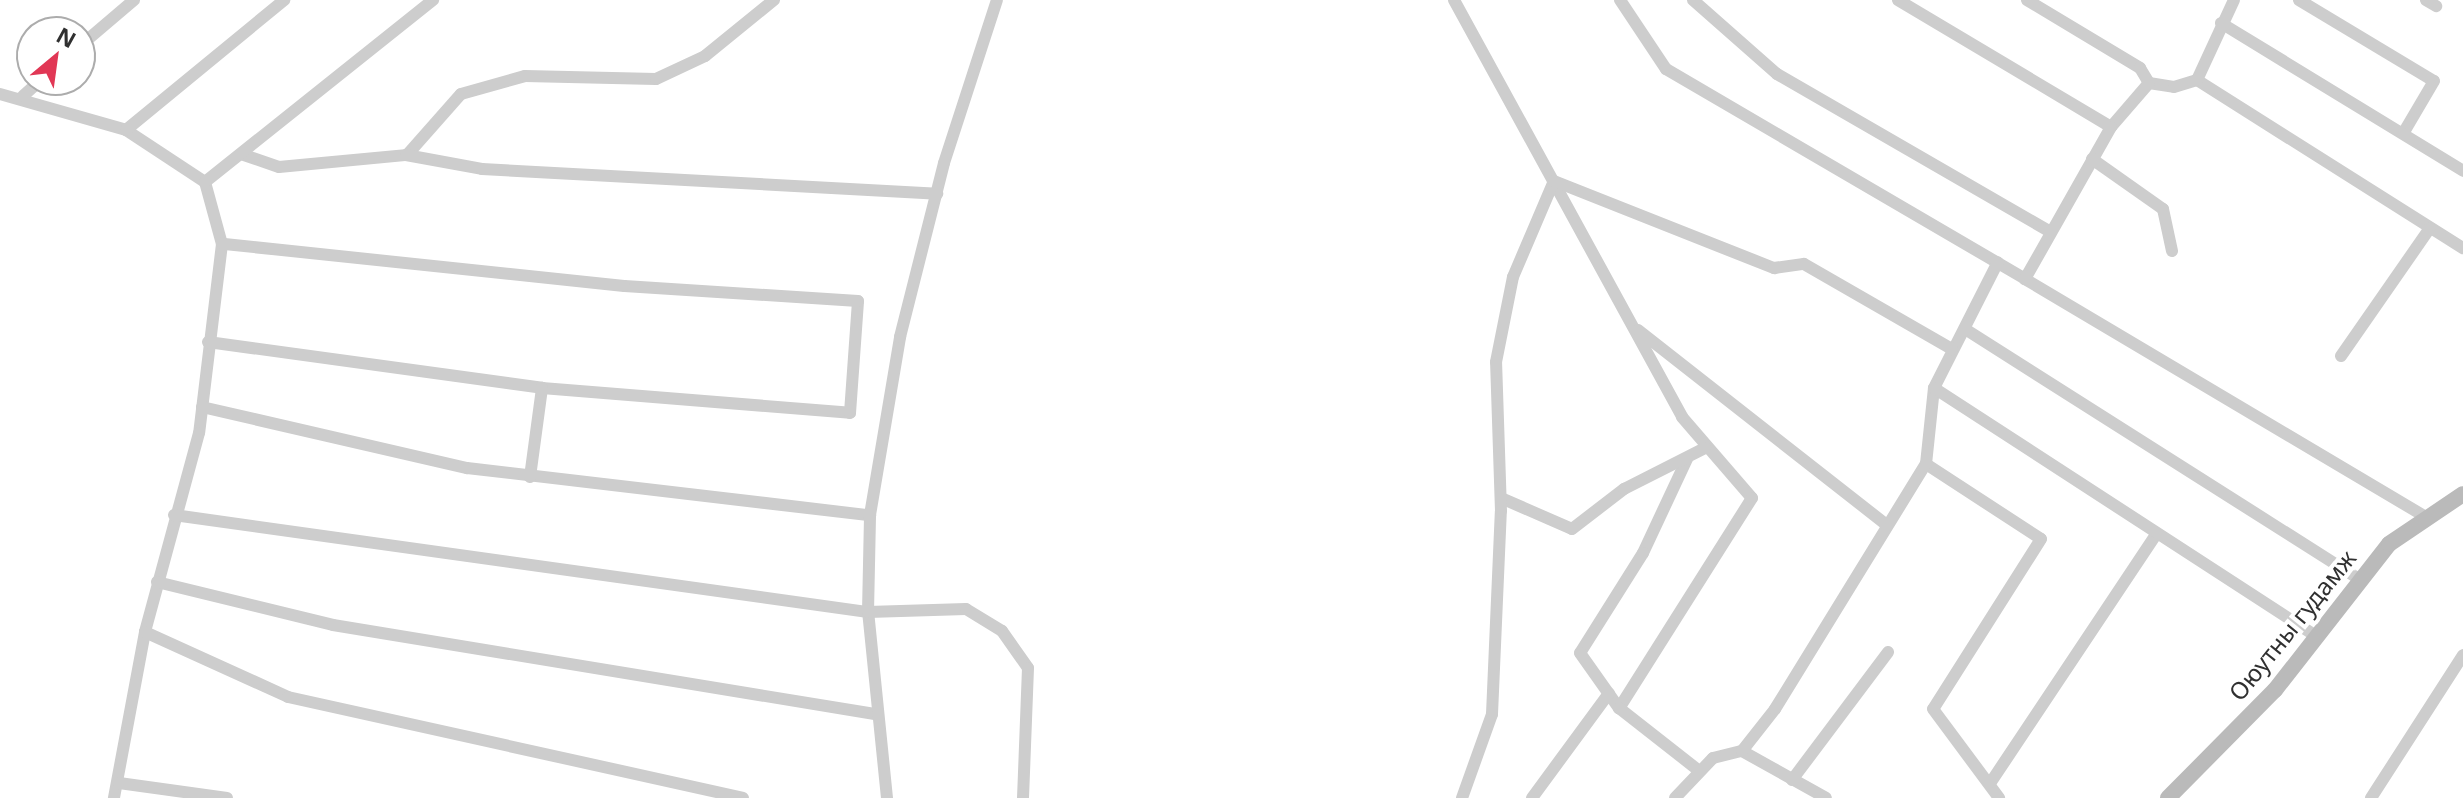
<!DOCTYPE html>
<meta charset="utf-8">
<style>
body{margin:0}
#map{position:relative;width:2463px;height:798px;overflow:hidden;background:#fff;font-family:"Noto Sans",sans-serif}
div>[style]{position:absolute}
.street>*{height:12px;margin:-6px;padding:0 6px;transform-origin:6px;border-radius:6px;background:#cdcdcd}
.secondary>*{height:16px;margin:-8px;padding:0 8px;transform-origin:8px;border-radius:8px;background:#bababa}
span{translate:-50% -50%;white-space:nowrap;text-align:center;line-height:1.15;-webkit-text-stroke:8px #fff;paint-order:stroke}
.street-label{font-size:24px;color:#303030}
.north{position:absolute;left:16px;top:16px;width:80px;height:80px;box-sizing:border-box;background:#fff;border:2px solid #acacac;border-radius:50%;rotate:29deg;font-size:22px;font-weight:700;line-height:32px;text-align:center;color:#303030}
.north::after{content:'';display:block;margin:auto;width:28px;height:36px;background:#e13755;clip-path:polygon(50% 0,100% 100%,50% 72%,0 100%)}
</style>
<div id="map">
<div class="street">
<i style="left:1454px;top:0;width:475px;rotate:61.3deg"></i>
<i style="left:1682px;top:417px;width:107px;rotate:49.2deg"></i>
<i style="left:1752px;top:498px;width:249px;rotate:122.3deg"></i>
<i style="left:1620px;top:0;width:83px;rotate:56.3deg"></i>
<i style="left:1666px;top:69px;width:416px;rotate:30.3deg"></i>
<i style="left:1693px;top:0;width:112px;rotate:41.4deg"></i>
<i style="left:1777px;top:74px;width:316px;rotate:30deg"></i>
<i style="left:1898px;top:0;width:248px;rotate:30.8deg"></i>
<i style="left:2027px;top:0;width:132px;rotate:31deg"></i>
<i style="left:2140px;top:68px;width:17px;rotate:59deg"></i>
<i style="left:2149px;top:83px;width:25px;rotate:9deg"></i>
<i style="left:2174px;top:87px;width:24px;rotate:-17deg"></i>
<i style="left:2299px;top:0;width:157px;rotate:31deg"></i>
<i style="left:2434px;top:81px;width:59px;rotate:120.5deg"></i>
<i style="left:2426px;top:0;width:12px;rotate:31deg"></i>
<i style="left:2221px;top:23px;width:284px;rotate:31.4deg"></i>
<i style="left:80px;top:46px;width:71px;rotate:-40.4deg"></i>
<i style="left:2197px;top:80px;width:315px;rotate:32.3deg"></i>
<i style="left:2197px;top:80px;width:88px;rotate:-65.2deg"></i>
<i style="left:2149px;top:83px;width:58px;rotate:130.8deg"></i>
<i style="left:2111px;top:127px;width:175px;rotate:119.5deg"></i>
<i style="left:2025px;top:279px;width:463px;rotate:30.7deg"></i>
<i style="left:0;top:94px;width:131px;rotate:15.9deg"></i>
<i style="left:126px;top:130px;width:95px;rotate:33.4deg"></i>
<i style="left:205px;top:182px;width:64px;rotate:74.7deg"></i>
<i style="left:222px;top:244px;width:190px;rotate:96.9deg"></i>
<i style="left:199px;top:433px;width:206px;rotate:105.2deg"></i>
<i style="left:145px;top:632px;width:169px;rotate:100.6deg"></i>
<i style="left:23px;top:96px;width:24px;rotate:-42deg"></i>
<i style="left:126px;top:130px;width:205px;rotate:-39.4deg"></i>
<i style="left:241px;top:154px;width:40px;rotate:18.9deg"></i>
<i style="left:279px;top:167px;width:129px;rotate:-5.4deg"></i>
<i style="left:407px;top:155px;width:81px;rotate:-48.5deg"></i>
<i style="left:461px;top:94px;width:66px;rotate:-15.7deg"></i>
<i style="left:525px;top:76px;width:131px;rotate:1.3deg"></i>
<i style="left:656px;top:79px;width:54px;rotate:-25.1deg"></i>
<i style="left:705px;top:56px;width:89px;rotate:-39.1deg"></i>
<i style="left:406px;top:155px;width:77px;rotate:10.4deg"></i>
<i style="left:482px;top:169px;width:456px;rotate:3.1deg"></i>
<i style="left:2092px;top:159px;width:87px;rotate:35.2deg"></i>
<i style="left:2163px;top:209px;width:43px;rotate:77.9deg"></i>
<i style="left:205px;top:182px;width:292px;rotate:-38.6deg"></i>
<i style="left:1965px;top:329px;width:468px;rotate:32.4deg"></i>
<i style="left:1638px;top:330px;width:316px;rotate:38.1deg"></i>
<i style="left:208px;top:342px;width:337px;rotate:7.8deg"></i>
<i style="left:542px;top:388px;width:309px;rotate:4.6deg"></i>
<i style="left:850px;top:413px;width:112px;rotate:-85.9deg"></i>
<i style="left:858px;top:301px;width:234px;rotate:-176.3deg"></i>
<i style="left:624px;top:286px;width:404px;rotate:-174deg"></i>
<i style="left:2341px;top:356px;width:156px;rotate:-55.2deg"></i>
<i style="left:1934px;top:388px;width:141px;rotate:-63.1deg"></i>
<i style="left:202px;top:407px;width:272px;rotate:13deg"></i>
<i style="left:467px;top:468px;width:406px;rotate:6.7deg"></i>
<i style="left:1687px;top:459px;width:104px;rotate:115.1deg"></i>
<i style="left:1643px;top:553px;width:118px;rotate:122.2deg"></i>
<i style="left:1580px;top:653px;width:67px;rotate:54.7deg"></i>
<i style="left:1619px;top:708px;width:100px;rotate:38.1deg"></i>
<i style="left:1926px;top:464px;width:137px;rotate:33.1deg"></i>
<i style="left:2041px;top:539px;width:201px;rotate:122.4deg"></i>
<i style="left:1933px;top:709px;width:111px;rotate:53.4deg"></i>
<i style="left:530px;top:477px;width:90px;rotate:-82.3deg"></i>
<i style="left:1501px;top:498px;width:77px;rotate:23.6deg"></i>
<i style="left:1572px;top:529px;width:66px;rotate:-37.6deg"></i>
<i style="left:1624px;top:489px;width:91px;rotate:-26.8deg"></i>
<i style="left:174px;top:515px;width:701px;rotate:7.96deg"></i>
<i style="left:868px;top:612px;width:98px;rotate:-1.8deg"></i>
<i style="left:966px;top:609px;width:42px;rotate:31.4deg"></i>
<i style="left:1002px;top:631px;width:45px;rotate:54.9deg"></i>
<i style="left:1028px;top:668px;width:130px;rotate:92.2deg"></i>
<i style="left:157px;top:582px;width:181px;rotate:13.7deg"></i>
<i style="left:333px;top:625px;width:549px;rotate:9.33deg"></i>
<i style="left:145px;top:632px;width:157px;rotate:24.4deg"></i>
<i style="left:288px;top:697px;width:466px;rotate:12.5deg"></i>
<i style="left:1742px;top:751px;width:96px;rotate:29.2deg"></i>
<i style="left:1792px;top:780px;width:160px;rotate:-53.1deg"></i>
<i style="left:1991px;top:782px;width:297px;rotate:-56.3deg"></i>
<i style="left:119px;top:783px;width:109px;rotate:7.9deg"></i>
<i style="left:887px;top:798px;width:187px;rotate:-95.8deg"></i>
<i style="left:868px;top:612px;width:97px;rotate:-88.8deg"></i>
<i style="left:870px;top:515px;width:181px;rotate:-80.4deg"></i>
<i style="left:900px;top:337px;width:179px;rotate:-75.8deg"></i>
<i style="left:944px;top:163px;width:171px;rotate:-72deg"></i>
<i style="left:1462px;top:798px;width:89px;rotate:-70.3deg"></i>
<i style="left:1492px;top:714px;width:203px;rotate:-87.5deg"></i>
<i style="left:1501px;top:511px;width:149px;rotate:-91.9deg"></i>
<i style="left:1496px;top:362px;width:87px;rotate:-78.7deg"></i>
<i style="left:1513px;top:277px;width:104px;rotate:-66.9deg"></i>
<i style="left:1554px;top:181px;width:237px;rotate:21.6deg"></i>
<i style="left:1774px;top:268px;width:30px;rotate:-8deg"></i>
<i style="left:1804px;top:264px;width:171px;rotate:29.9deg"></i>
<i style="left:1532px;top:798px;width:130px;rotate:-53.7deg"></i>
<i style="left:1675px;top:798px;width:55px;rotate:-46.5deg"></i>
<i style="left:1713px;top:758px;width:30px;rotate:-14deg"></i>
<i style="left:1742px;top:751px;width:53px;rotate:-51.8deg"></i>
<i style="left:1775px;top:709px;width:288px;rotate:-58.4deg"></i>
<i style="left:1926px;top:464px;width:76px;rotate:-84deg"></i>
<i style="left:1934px;top:388px;width:457px;rotate:33deg"></i>
<i style="left:2371px;top:798px;width:170px;rotate:-57.2deg"></i>
</div>
<div class="secondary">
<i style="left:2168px;top:798px;width:152px;rotate:-45.3deg"></i>
<i style="left:2275px;top:690px;width:185px;rotate:-52deg"></i>
<i style="left:2389px;top:544px;width:89px;rotate:-34deg"></i>
</div>
<div class="street-label">
<span style="left:2292px;top:625px;rotate:-51deg">Оюутны гудамж</span>
</div>
<div class="north">N</div>
</div>
